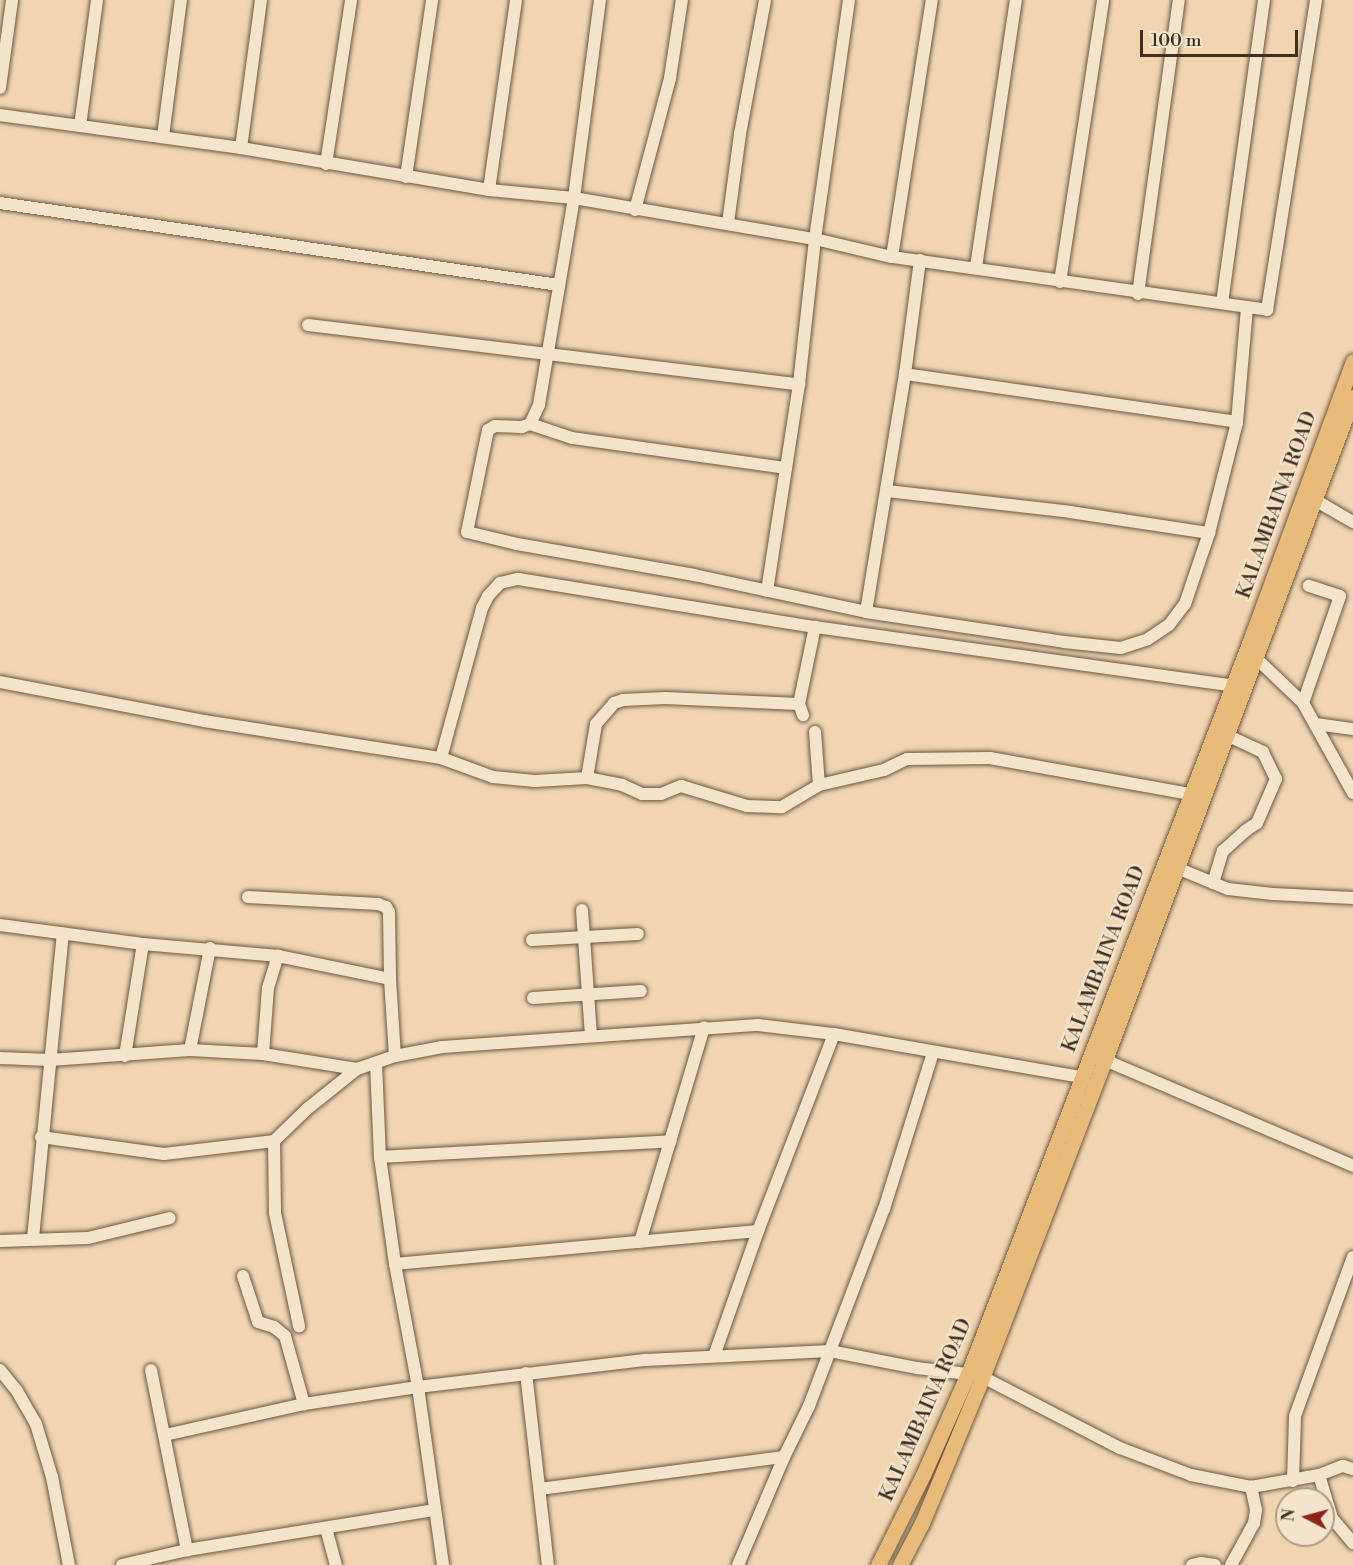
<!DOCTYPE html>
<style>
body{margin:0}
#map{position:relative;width:1353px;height:1565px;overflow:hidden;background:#f0d5b0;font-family:"Libre Bodoni",serif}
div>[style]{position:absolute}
.roads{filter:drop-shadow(0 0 2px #6a5843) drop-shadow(0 0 2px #6a5843)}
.minor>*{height:12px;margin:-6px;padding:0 6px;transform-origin:6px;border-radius:6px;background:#f5e4cc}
.major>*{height:15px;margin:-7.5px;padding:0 7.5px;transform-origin:7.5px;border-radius:7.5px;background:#e8ba78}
span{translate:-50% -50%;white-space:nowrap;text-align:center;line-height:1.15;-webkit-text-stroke:4.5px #f5e4cc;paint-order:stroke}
.street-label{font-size:20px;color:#3e2f1f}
.north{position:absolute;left:1275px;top:1487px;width:60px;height:60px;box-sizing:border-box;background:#f5e4cc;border:2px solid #ac9c87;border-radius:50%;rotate:276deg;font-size:16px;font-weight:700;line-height:24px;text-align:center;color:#3e2f1f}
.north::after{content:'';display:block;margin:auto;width:21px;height:27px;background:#8f2418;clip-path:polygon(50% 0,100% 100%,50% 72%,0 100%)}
.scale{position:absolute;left:1140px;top:30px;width:158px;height:27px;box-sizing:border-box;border:3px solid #3e2f1f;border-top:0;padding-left:8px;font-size:18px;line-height:21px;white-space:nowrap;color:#3e2f1f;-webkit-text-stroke:4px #f5e4cc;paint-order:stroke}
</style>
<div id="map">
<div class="roads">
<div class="minor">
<i style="left:600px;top:0;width:200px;rotate:97.5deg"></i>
<i style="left:574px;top:198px;width:210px;rotate:99.6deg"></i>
<i style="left:539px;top:405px;width:21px;rotate:115deg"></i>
<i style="left:530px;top:424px;width:9px;rotate:159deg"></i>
<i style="left:522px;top:427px;width:27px;rotate:-178deg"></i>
<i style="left:495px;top:426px;width:8px;rotate:150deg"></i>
<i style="left:488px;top:430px;width:104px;rotate:101.6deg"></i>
<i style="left:467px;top:532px;width:51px;rotate:13.5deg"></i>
<i style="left:517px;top:544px;width:180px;rotate:9.9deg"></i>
<i style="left:694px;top:575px;width:176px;rotate:12.1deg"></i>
<i style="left:866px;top:612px;width:200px;rotate:8.6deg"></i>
<i style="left:1064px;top:642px;width:57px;rotate:6deg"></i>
<i style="left:1121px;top:648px;width:28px;rotate:-18deg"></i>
<i style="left:1148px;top:639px;width:25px;rotate:-34deg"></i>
<i style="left:1169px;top:625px;width:26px;rotate:-53deg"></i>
<i style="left:1185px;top:604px;width:75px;rotate:-71.3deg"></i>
<i style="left:1209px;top:533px;width:114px;rotate:-75.8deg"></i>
<i style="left:1237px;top:422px;width:115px;rotate:-85deg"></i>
<i style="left:0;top:88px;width:89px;rotate:-82.2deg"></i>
<i style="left:0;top:115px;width:243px;rotate:7.8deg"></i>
<i style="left:241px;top:148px;width:252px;rotate:9.6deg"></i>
<i style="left:489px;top:190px;width:85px;rotate:5.4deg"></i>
<i style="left:574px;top:198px;width:244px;rotate:9.7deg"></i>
<i style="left:815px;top:239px;width:79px;rotate:13.2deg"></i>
<i style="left:892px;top:257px;width:379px;rotate:8deg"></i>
<i style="left:1267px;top:310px;width:314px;rotate:-81deg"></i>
<i style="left:80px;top:126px;width:127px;rotate:-82.3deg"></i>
<i style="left:163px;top:136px;width:137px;rotate:-82.5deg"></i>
<i style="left:241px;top:148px;width:149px;rotate:-82.3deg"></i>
<i style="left:326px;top:164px;width:166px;rotate:-81.3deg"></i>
<i style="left:406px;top:177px;width:179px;rotate:-81.6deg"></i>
<i style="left:489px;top:190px;width:192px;rotate:-81.9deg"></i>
<i style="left:0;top:203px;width:565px;rotate:8.35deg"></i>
<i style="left:635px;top:210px;width:137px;rotate:-75.1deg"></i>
<i style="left:670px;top:78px;width:79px;rotate:-81.3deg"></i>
<i style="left:728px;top:223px;width:90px;rotate:-82.3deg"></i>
<i style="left:740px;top:134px;width:136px;rotate:-79.4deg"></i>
<i style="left:892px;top:257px;width:260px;rotate:-81.2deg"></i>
<i style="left:976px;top:267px;width:270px;rotate:-81.5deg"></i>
<i style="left:1060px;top:282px;width:285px;rotate:-81.3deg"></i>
<i style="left:1138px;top:294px;width:297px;rotate:-82.1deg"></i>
<i style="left:1222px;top:303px;width:306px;rotate:-82.1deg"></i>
<i style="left:308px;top:325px;width:495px;rotate:6.9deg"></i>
<i style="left:905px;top:374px;width:335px;rotate:8.2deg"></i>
<i style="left:530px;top:424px;width:44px;rotate:18.4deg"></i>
<i style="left:572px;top:438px;width:216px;rotate:8deg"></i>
<i style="left:887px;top:491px;width:184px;rotate:6.5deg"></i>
<i style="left:1070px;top:512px;width:141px;rotate:8.6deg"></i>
<i style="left:1315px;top:500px;width:44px;rotate:30.1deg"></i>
<i style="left:767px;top:591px;width:209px;rotate:-81.2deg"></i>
<i style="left:799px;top:384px;width:146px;rotate:-83.7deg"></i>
<i style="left:815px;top:239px;width:241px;rotate:-81.9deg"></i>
<i style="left:866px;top:612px;width:241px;rotate:-80.7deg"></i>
<i style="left:905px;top:374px;width:115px;rotate:-82.5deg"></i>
<i style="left:1257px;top:659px;width:64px;rotate:43.7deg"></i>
<i style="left:1303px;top:703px;width:103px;rotate:60.9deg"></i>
<i style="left:0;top:682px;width:208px;rotate:10.8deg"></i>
<i style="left:204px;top:721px;width:240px;rotate:8.9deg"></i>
<i style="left:441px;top:758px;width:55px;rotate:20.1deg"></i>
<i style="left:493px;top:777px;width:42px;rotate:5.4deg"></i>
<i style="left:535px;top:781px;width:52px;rotate:-3.3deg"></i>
<i style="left:587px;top:778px;width:55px;rotate:-80.5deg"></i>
<i style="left:596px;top:724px;width:28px;rotate:-49deg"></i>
<i style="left:614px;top:703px;width:9px;rotate:-18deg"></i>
<i style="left:623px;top:700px;width:42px;rotate:-2.7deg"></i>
<i style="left:665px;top:698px;width:134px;rotate:2.6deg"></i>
<i style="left:799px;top:704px;width:12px;rotate:70deg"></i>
<i style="left:1303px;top:703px;width:113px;rotate:-70.9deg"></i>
<i style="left:1340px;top:596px;width:33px;rotate:-162deg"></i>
<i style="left:799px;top:704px;width:79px;rotate:-78.3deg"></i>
<i style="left:1316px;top:724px;width:37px;rotate:8deg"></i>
<i style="left:815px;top:732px;width:53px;rotate:85.7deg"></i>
<i style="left:441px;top:758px;width:156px;rotate:-74.7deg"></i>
<i style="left:482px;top:608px;width:13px;rotate:-63deg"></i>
<i style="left:488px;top:596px;width:18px;rotate:-47deg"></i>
<i style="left:500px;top:583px;width:18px;rotate:-13deg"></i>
<i style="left:518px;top:579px;width:301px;rotate:9.2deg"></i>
<i style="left:815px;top:627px;width:422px;rotate:8deg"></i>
<i style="left:587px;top:778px;width:36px;rotate:11deg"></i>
<i style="left:622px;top:785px;width:22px;rotate:24deg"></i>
<i style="left:642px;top:794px;width:19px"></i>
<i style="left:661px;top:794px;width:22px;rotate:-22deg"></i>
<i style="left:681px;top:786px;width:69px;rotate:16.9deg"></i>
<i style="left:747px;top:806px;width:35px;rotate:2deg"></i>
<i style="left:782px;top:807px;width:43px;rotate:-30.7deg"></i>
<i style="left:819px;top:785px;width:67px;rotate:-13deg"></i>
<i style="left:884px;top:770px;width:25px;rotate:-26deg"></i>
<i style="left:907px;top:759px;width:83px;rotate:-0.7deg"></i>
<i style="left:990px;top:758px;width:204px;rotate:10.2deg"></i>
<i style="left:1177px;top:868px;width:55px;rotate:22.4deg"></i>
<i style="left:1228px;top:889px;width:45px;rotate:6.3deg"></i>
<i style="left:1273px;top:894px;width:80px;rotate:2.9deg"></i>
<i style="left:1213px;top:883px;width:34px;rotate:-73deg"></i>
<i style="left:1223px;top:851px;width:30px;rotate:-42deg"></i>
<i style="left:1245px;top:831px;width:14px;rotate:-34deg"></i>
<i style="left:1257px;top:823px;width:48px;rotate:-66.6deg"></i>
<i style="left:1276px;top:779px;width:30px;rotate:-116deg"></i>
<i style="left:1263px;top:752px;width:40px;rotate:-155deg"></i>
<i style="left:248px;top:897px;width:130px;rotate:3.1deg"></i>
<i style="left:378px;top:904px;width:9px;rotate:21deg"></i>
<i style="left:386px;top:907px;width:6px;rotate:59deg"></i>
<i style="left:389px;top:912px;width:67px;rotate:89.1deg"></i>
<i style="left:582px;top:910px;width:126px;rotate:85.9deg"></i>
<i style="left:0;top:925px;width:144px;rotate:7.6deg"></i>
<i style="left:143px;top:944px;width:136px;rotate:5.1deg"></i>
<i style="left:278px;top:956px;width:114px;rotate:11.6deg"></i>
<i style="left:390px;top:979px;width:77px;rotate:86.3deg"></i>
<i style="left:532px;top:940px;width:106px;rotate:-3.2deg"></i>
<i style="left:533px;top:998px;width:108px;rotate:-3.7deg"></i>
<i style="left:190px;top:1050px;width:104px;rotate:-78.9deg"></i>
<i style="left:263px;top:1054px;width:66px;rotate:-85.7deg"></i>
<i style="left:268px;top:988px;width:34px;rotate:-73deg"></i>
<i style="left:125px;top:1056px;width:113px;rotate:-80.9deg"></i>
<i style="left:0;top:1058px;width:50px;rotate:2.3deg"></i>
<i style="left:50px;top:1060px;width:140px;rotate:-4.1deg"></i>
<i style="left:190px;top:1050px;width:73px;rotate:3.1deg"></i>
<i style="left:263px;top:1054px;width:95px;rotate:9.1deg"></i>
<i style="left:357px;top:1069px;width:40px;rotate:-18.9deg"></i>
<i style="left:395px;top:1056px;width:48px;rotate:-10.8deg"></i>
<i style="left:442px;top:1047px;width:317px;rotate:-4deg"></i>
<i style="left:758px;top:1025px;width:77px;rotate:6.8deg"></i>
<i style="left:834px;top:1034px;width:251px;rotate:9.9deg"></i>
<i style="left:1105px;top:1060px;width:270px;rotate:23.1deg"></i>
<i style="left:376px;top:1063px;width:94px;rotate:87.6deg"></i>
<i style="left:380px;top:1157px;width:108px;rotate:82deg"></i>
<i style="left:395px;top:1264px;width:125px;rotate:79.4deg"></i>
<i style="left:418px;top:1387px;width:180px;rotate:82deg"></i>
<i style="left:41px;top:1137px;width:124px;rotate:7.9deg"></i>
<i style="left:164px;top:1154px;width:111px;rotate:-6.7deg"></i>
<i style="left:274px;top:1141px;width:46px;rotate:-44.1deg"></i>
<i style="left:307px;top:1109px;width:64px;rotate:-38.7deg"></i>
<i style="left:274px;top:1141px;width:72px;rotate:89.2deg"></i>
<i style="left:275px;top:1213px;width:116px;rotate:78deg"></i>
<i style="left:380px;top:1157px;width:291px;rotate:-3.1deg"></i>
<i style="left:33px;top:1238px;width:306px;rotate:-84.4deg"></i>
<i style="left:0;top:1241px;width:88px;rotate:-2deg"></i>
<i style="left:88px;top:1238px;width:84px;rotate:-13.7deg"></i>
<i style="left:640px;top:1242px;width:224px;rotate:-73.4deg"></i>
<i style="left:395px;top:1264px;width:364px;rotate:-5.2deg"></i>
<i style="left:243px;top:1276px;width:48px;rotate:71.9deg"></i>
<i style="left:258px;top:1322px;width:17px;rotate:17deg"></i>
<i style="left:274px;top:1327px;width:14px;rotate:39deg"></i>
<i style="left:285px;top:1336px;width:71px;rotate:74.4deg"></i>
<i style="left:714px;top:1356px;width:133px;rotate:-70.6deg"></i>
<i style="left:758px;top:1231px;width:211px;rotate:-68.9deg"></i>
<i style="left:0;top:1370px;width:27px;rotate:51deg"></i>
<i style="left:17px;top:1391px;width:38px;rotate:60deg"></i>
<i style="left:36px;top:1424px;width:55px;rotate:73.2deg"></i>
<i style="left:52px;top:1477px;width:90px;rotate:79.1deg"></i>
<i style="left:151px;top:1370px;width:184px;rotate:78.7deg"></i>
<i style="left:526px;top:1373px;width:193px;rotate:83.5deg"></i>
<i style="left:977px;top:1374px;width:161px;rotate:27.4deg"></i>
<i style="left:1120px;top:1448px;width:76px;rotate:20.8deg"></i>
<i style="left:1191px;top:1475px;width:61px;rotate:11.3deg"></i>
<i style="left:1251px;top:1487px;width:69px;rotate:-10deg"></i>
<i style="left:1319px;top:1475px;width:26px;rotate:-21deg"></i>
<i style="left:1343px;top:1466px;width:10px;rotate:17deg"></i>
<i style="left:165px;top:1435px;width:142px;rotate:-12.6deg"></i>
<i style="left:304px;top:1404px;width:115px;rotate:-8.5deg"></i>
<i style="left:418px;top:1387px;width:230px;rotate:-6.8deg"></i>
<i style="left:646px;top:1360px;width:184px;rotate:-2.8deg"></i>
<i style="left:830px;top:1351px;width:89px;rotate:11.1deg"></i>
<i style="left:917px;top:1368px;width:51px;rotate:6.7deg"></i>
<i style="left:1319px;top:1475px;width:45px;rotate:73.2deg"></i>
<i style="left:1332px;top:1518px;width:33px;rotate:50deg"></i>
<i style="left:1293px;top:1481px;width:65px;rotate:-88.2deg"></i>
<i style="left:1295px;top:1416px;width:169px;rotate:-70deg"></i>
<i style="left:540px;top:1489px;width:246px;rotate:-7.5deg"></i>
<i style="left:326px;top:1528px;width:38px;rotate:75deg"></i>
<i style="left:122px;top:1565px;width:67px;rotate:-13deg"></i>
<i style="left:187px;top:1550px;width:251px;rotate:-9.2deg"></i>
<i style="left:738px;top:1565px;width:117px;rotate:-66.9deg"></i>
<i style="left:784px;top:1457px;width:57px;rotate:-63.9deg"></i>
<i style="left:809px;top:1406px;width:211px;rotate:-69.2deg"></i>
<i style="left:884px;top:1209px;width:164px;rotate:-72.6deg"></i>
<i style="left:1192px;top:1565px;width:9px;rotate:-13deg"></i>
<i style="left:1201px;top:1563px;width:14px;rotate:8deg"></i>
<i style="left:1231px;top:1565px;width:48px;rotate:-61.3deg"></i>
<i style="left:1254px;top:1523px;width:13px;rotate:-81deg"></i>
<i style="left:1256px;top:1510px;width:24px;rotate:-102deg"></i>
</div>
<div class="major">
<i style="left:878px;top:1565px;width:101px;rotate:-63.4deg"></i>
<i style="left:923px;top:1475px;width:116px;rotate:-66.1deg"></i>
<i style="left:970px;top:1369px;width:780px;rotate:-68.96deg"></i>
<i style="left:1250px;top:641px;width:298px;rotate:-69.8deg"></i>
<i style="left:900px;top:1565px;width:47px;rotate:-62.4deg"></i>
<i style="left:922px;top:1523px;width:157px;rotate:-67.5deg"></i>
<i style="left:982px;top:1378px;width:341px;rotate:-68.9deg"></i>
<i style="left:1105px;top:1060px;width:708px;rotate:-69.49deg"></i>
</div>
</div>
<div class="street-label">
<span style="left:1277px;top:505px;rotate:-70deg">KALAMBAINA ROAD</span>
<span style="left:1104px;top:959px;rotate:-69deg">KALAMBAINA ROAD</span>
<span style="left:926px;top:1410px;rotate:-66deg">KALAMBAINA ROAD</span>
</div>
<div class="north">N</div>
<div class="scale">100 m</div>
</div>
